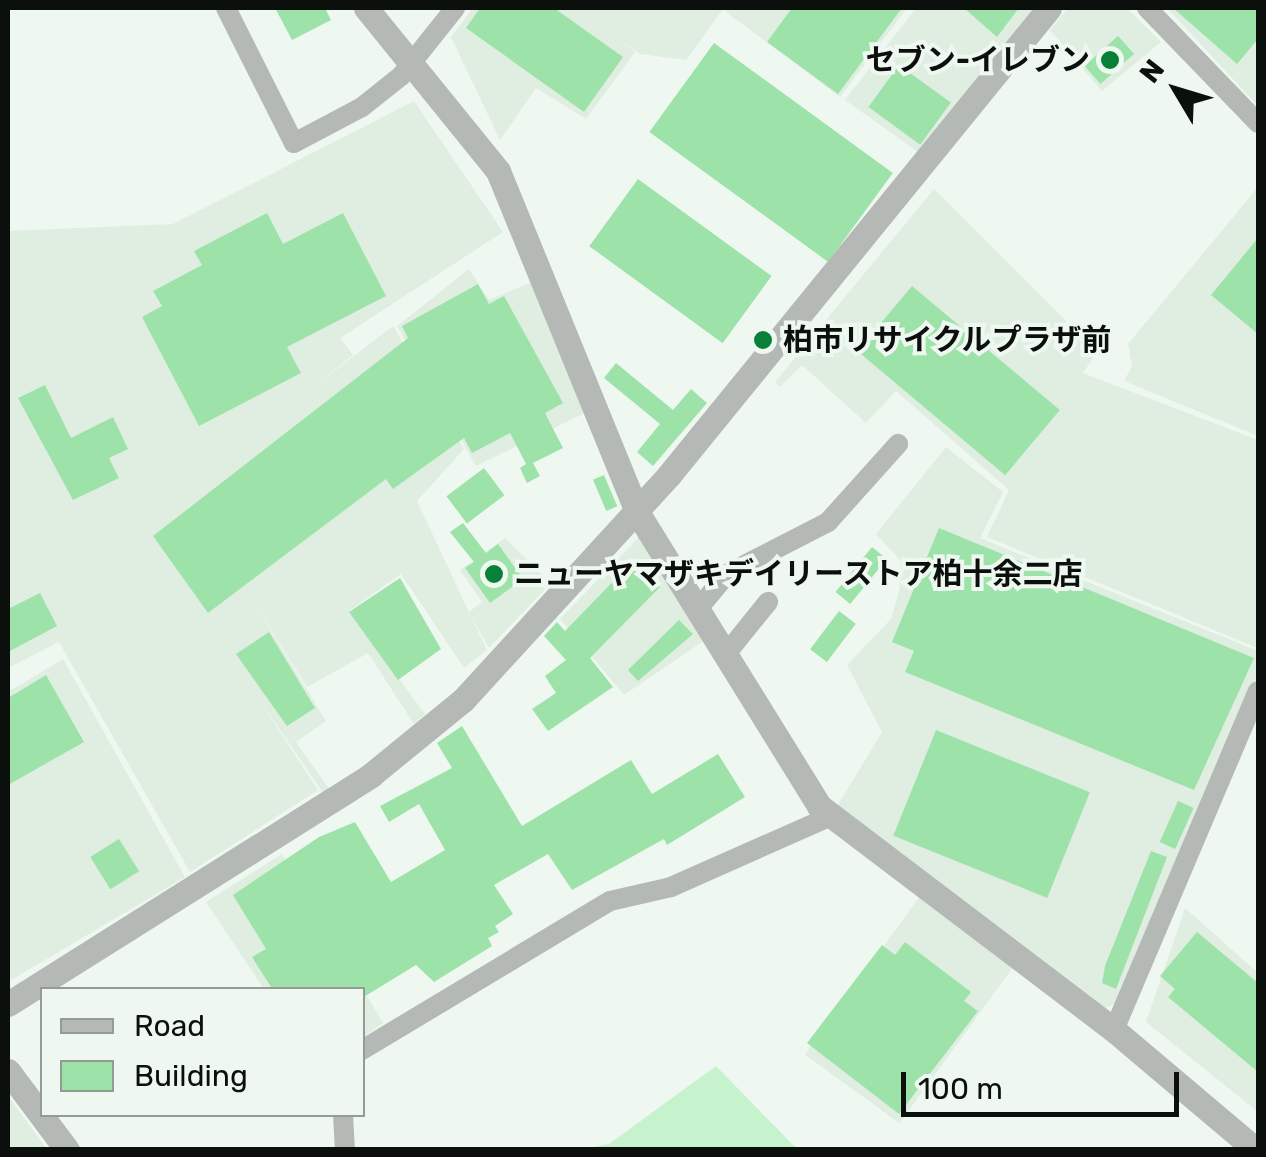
<!DOCTYPE html>
<meta charset="utf-8">
<style>
body{margin:0}
#map{position:relative;width:1266px;height:1157px;overflow:hidden;background:#eef8f0;font-family:Rubik,"Noto Sans JP",sans-serif}
div>[style]{position:absolute}
.built>*{inset:0;background:#dfeee1;transform-origin:0 0}
.green>*{inset:0;background:#c7f2ce}
.building>*{inset:0;background:#9de3a9;transform-origin:0 0}
.minor>*{height:20px;margin:-10px;padding:0 10px;transform-origin:10px;border-radius:10px;background:#b5b9b5}
.tertiary>*{height:25px;margin:-12.5px;padding:0 12.5px;transform-origin:12.5px;border-radius:12.5px;background:#b5b9b5}
.dots>*{width:28px;height:28px;translate:-50% -50%;box-sizing:border-box;border:5px solid #eef8f0;border-radius:50%}
span{translate:-50% -50%;white-space:nowrap;text-align:center;line-height:1.15;-webkit-text-stroke:8px #eef8f0;paint-order:stroke}
.poi-label{font-size:30px;color:#0c100d;font-weight:700}
.right{translate:-100% -50%;text-align:right}
.left{translate:0 -50%;text-align:left}
.frame{position:absolute;inset:0;border:10px solid #0c100d;pointer-events:none}
.legend{position:absolute;left:40px;top:987px;width:325px;height:130px;box-sizing:border-box;background:#eef8f0;border:2px solid #949b95;margin:0;padding:12px 18px;list-style:none;font-size:30px;color:#0c100d}
.legend li{display:flex;align-items:center;gap:20px;height:50px}
.legend b{width:50px;border:2px solid #949b95}
.north{position:absolute;left:1126px;top:40px;width:100px;height:100px;-webkit-text-stroke:8px #eef8f0;paint-order:stroke;rotate:308deg;font-size:28px;font-weight:700;line-height:40px;text-align:center;color:#0c100d}
.north::after{content:'';display:block;margin:auto;width:35px;height:45px;background:#0c100d;clip-path:polygon(50% 0,100% 100%,50% 72%,0 100%)}
.scale{position:absolute;left:901px;top:1072px;width:278px;height:45px;box-sizing:border-box;border:5px solid #0c100d;border-top:0;padding-left:12px;font-size:30px;line-height:35px;white-space:nowrap;color:#0c100d;-webkit-text-stroke:8px #eef8f0;paint-order:stroke}
</style>
<div id="map">
<div class="built">
<i style="clip-path:polygon(473px 8px,724px 8px,686px 60px,640px 54px,619px 40px,635px 52px,586px 119px,536px 88px,500px 140px,451px 37px)"></i>
<i style="clip-path:polygon(730px 8px,907px 8px,840px 97px,726px 12px)"></i>
<i style="clip-path:polygon(916px 8px,1039px 8px,925px 157px,845px 100px)"></i>
<i style="clip-path:polygon(1068px 8px,1127px 8px,1161px 42px,1102px 91px,1050px 30px)"></i>
<i style="clip-path:polygon(1167px 8px,1258px 8px,1258px 106px)"></i>
<i style="clip-path:polygon(414px 101px,503px 232px,340px 338px,353px 355px,315px 386px,393px 326px,464px 449px,417px 501px,469px 612px,482px 602px,460px 570px,505px 538px,551px 583px,489px 648px,470px 614px,487px 650px,464px 668px,401px 574px,349px 611px,425px 714px,414px 724px,368px 653px,307px 687px,247px 591px,326px 721px,296px 742px,330px 790px,324px 794px,256px 695px,318px 790px,190px 872px,59px 642px,8px 668px,8px 231px,173px 224px)"></i>
<i style="clip-path:polygon(1258px 187px,1258px 436px,1124px 381px,1132px 366px,1128px 344px)"></i>
<i style="clip-path:polygon(934px 189px,1097px 352px,1083px 373px,1258px 440px,1258px 648px,987px 537px,1009px 490px,896px 391px,866px 423px,802px 365px,780px 387px,775px 382px)"></i>
<i style="clip-path:polygon(469px 269px,489px 300px,532px 282px,589px 411px,476px 466px,397px 326px)"></i>
<i style="clip-path:polygon(946px 447px,1003px 492px,980px 538px,1258px 651px,1258px 674px,1125px 1001px,1104px 1008px,838px 805px,882px 732px,847px 665px,891px 619px,899px 591px,901px 561px,876px 534px)"></i>
<i style="clip-path:polygon(641px 535px,708px 638px,624px 695px,560px 619px)"></i>
<i style="clip-path:polygon(63px 659px,185px 877px,8px 982px,8px 692px)"></i>
<i style="clip-path:polygon(282px 854px,383px 1023px,363px 1037px,362px 990px,264px 989px,206px 902px)"></i>
<i style="left:920px;top:896px;width:117px;height:196px;rotate:36deg"></i>
<i style="clip-path:polygon(1185px 908px,1258px 973px,1258px 1112px,1146px 1022px)"></i>
<i style="clip-path:polygon(8px 1096px,47px 1149px,8px 1149px)"></i>
</div>
<div class="green">
<i style="clip-path:polygon(716px 1066px,797px 1149px,585px 1149px,609px 1144px)"></i>
</div>
<div class="building">
<i style="clip-path:polygon(275px 8px,325px 8px,331px 20px,292px 40px)"></i>
<i style="clip-path:polygon(480px 8px,554px 8px,623px 57px,584px 112px,466px 28px)"></i>
<i style="clip-path:polygon(792px 8px,902px 8px,838px 94px,767px 42px)"></i>
<i style="clip-path:polygon(964px 8px,1019px 8px,997px 37px)"></i>
<i style="clip-path:polygon(1173px 8px,1258px 8px,1258px 39px,1237px 64px)"></i>
<i style="left:1118px;top:36px;width:24px;height:45px;rotate:48deg"></i>
<i style="left:714px;top:43px;width:221px;height:110px;rotate:36deg"></i>
<i style="left:899px;top:65px;width:64px;height:52px;rotate:36deg"></i>
<i style="left:638px;top:179px;width:165px;height:83px;rotate:36deg"></i>
<i style="clip-path:polygon(267px 213px,283px 244px,343px 213px,386px 296px,287px 347px,301px 373px,199px 426px,142px 317px,162px 306px,153px 291px,202px 265px,194px 251px)"></i>
<i style="clip-path:polygon(1258px 238px,1258px 334px,1211px 295px)"></i>
<i style="clip-path:polygon(478px 284px,489px 304px,504px 296px,563px 403px,545px 413px,563px 448px,533px 463px,540px 476px,527px 483px,520px 468px,526px 464px,510px 433px,472px 453px,464px 438px,393px 489px,386px 479px,208px 613px,153px 536px,408px 338px,402px 326px)"></i>
<i style="left:912px;top:286px;width:193px;height:85px;rotate:40deg"></i>
<i style="clip-path:polygon(616px 363px,673px 410px,691px 389px,707px 403px,653px 466px,637px 452px,660px 424px,604px 378px)"></i>
<i style="clip-path:polygon(45px 385px,71px 438px,113px 417px,128px 449px,109px 458px,119px 478px,73px 500px,18px 398px)"></i>
<i style="left:484px;top:468px;width:34px;height:47px;rotate:53deg"></i>
<i style="left:604px;top:475px;width:34px;height:12px;rotate:67deg"></i>
<i style="clip-path:polygon(463px 523px,486px 553px,498px 544px,523px 579px,490px 603px,465px 568px,474px 562px,450px 532px)"></i>
<i style="clip-path:polygon(939px 528px,1254px 658px,1194px 790px,905px 672px,914px 651px,892px 642px)"></i>
<i style="left:872px;top:547px;width:19px;height:58px;rotate:39deg"></i>
<i style="clip-path:polygon(633px 561px,660px 587px,590px 658px,613px 687px,548px 731px,532px 709px,556px 693px,545px 676px,566px 660px,544px 636px,557px 622px,565px 631px)"></i>
<i style="clip-path:polygon(400px 578px,441px 649px,398px 680px,349px 612px)"></i>
<i style="clip-path:polygon(40px 593px,57px 626px,8px 652px,8px 609px)"></i>
<i style="left:839px;top:611px;width:21px;height:48px;rotate:37deg"></i>
<i style="clip-path:polygon(679px 620px,693px 634px,638px 681px,628px 670px)"></i>
<i style="clip-path:polygon(269px 632px,315px 708px,287px 726px,236px 654px)"></i>
<i style="clip-path:polygon(46px 675px,84px 742px,8px 785px,8px 698px)"></i>
<i style="clip-path:polygon(462px 726px,522px 826px,631px 760px,652px 794px,718px 754px,745px 797px,667px 845px,664px 839px,572px 890px,548px 854px,494px 885px,513px 914px,495px 926px,499px 932px,488px 938px,492px 946px,434px 982px,416px 965px,362px 998px,362px 990px,273px 990px,252px 957px,266px 949px,233px 895px,319px 837px,355px 822px,391px 882px,445px 850px,419px 804px,389px 822px,380px 806px,452px 768px,437px 743px)"></i>
<i style="left:936px;top:730px;width:166px;height:114px;rotate:22deg"></i>
<i style="left:1178px;top:801px;width:17px;height:45px;rotate:24deg"></i>
<i style="left:119px;top:839px;width:38px;height:34px;rotate:58deg"></i>
<i style="clip-path:polygon(1151px 851px,1167px 857px,1116px 989px,1102px 983px,1105px 966px)"></i>
<i style="clip-path:polygon(1197px 932px,1258px 983px,1258px 1072px,1168px 997px,1175px 989px,1160px 976px)"></i>
<i style="clip-path:polygon(905px 942px,971px 992px,964px 1001px,978px 1011px,899px 1114px,807px 1043px,882px 945px,895px 955px)"></i>
</div>
<div class="minor">
<i style="left:226px;top:8px;width:151px;rotate:63.3deg"></i>
<i style="left:294px;top:143px;width:77px;rotate:-27.9deg"></i>
<i style="left:362px;top:107px;width:50px;rotate:-38.5deg"></i>
<i style="left:401px;top:76px;width:87px;rotate:-51.5deg"></i>
<i style="left:1147px;top:8px;width:160px;rotate:46deg"></i>
<i style="left:697px;top:610px;width:47px;rotate:-50.2deg"></i>
<i style="left:727px;top:574px;width:114px;rotate:-27.2deg"></i>
<i style="left:828px;top:522px;width:105px;rotate:-48.1deg"></i>
<i style="left:726px;top:654px;width:67px;rotate:-51.1deg"></i>
<i style="left:1114px;top:1030px;width:368px;rotate:-67deg"></i>
<i style="left:362px;top:1050px;width:289px;rotate:-31deg"></i>
<i style="left:610px;top:901px;width:63px;rotate:-12.9deg"></i>
<i style="left:671px;top:887px;width:175px;rotate:-23.9deg"></i>
<i style="left:343px;top:1114px;width:36px;rotate:87deg"></i>
</div>
<div class="tertiary">
<i style="left:366px;top:8px;width:210px;rotate:51deg"></i>
<i style="left:498px;top:171px;width:368px;rotate:67.8deg"></i>
<i style="left:637px;top:512px;width:346px;rotate:58.2deg"></i>
<i style="left:819px;top:806px;width:370px;rotate:37.2deg"></i>
<i style="left:1114px;top:1030px;width:186px;rotate:40.2deg"></i>
<i style="left:8px;top:1004px;width:429px;rotate:-32.2deg"></i>
<i style="left:371px;top:775px;width:119px;rotate:-39.2deg"></i>
<i style="left:463px;top:700px;width:305px;rotate:-47.5deg"></i>
<i style="left:669px;top:475px;width:602px;rotate:-50.86deg"></i>
<i style="left:8px;top:1071px;width:99px;rotate:53.2deg"></i>
</div>
<div class="dots">
<i style="left:1110px;top:60px;background:#098038"></i>
<i style="left:763px;top:340px;background:#098038"></i>
<i style="left:494px;top:574px;background:#098038"></i>
</div>
<div class="poi-label">
<span class="right" style="left:1090px;top:60px">セブン-イレブン</span>
<span class="left" style="left:783px;top:340px">柏市リサイクルプラザ前</span>
<span class="left" style="left:514px;top:574px">ニューヤマザキデイリーストア柏十余二店</span>
</div>
<div class="frame"></div>
<ul class="legend">
<li><b style="height:12px;background:#b5b9b5"></b>Road</li>
<li><b style="height:28px;background:#9de3a9"></b>Building</li>
</ul>
<div class="north">N</div>
<div class="scale">100 m</div>
</div>
